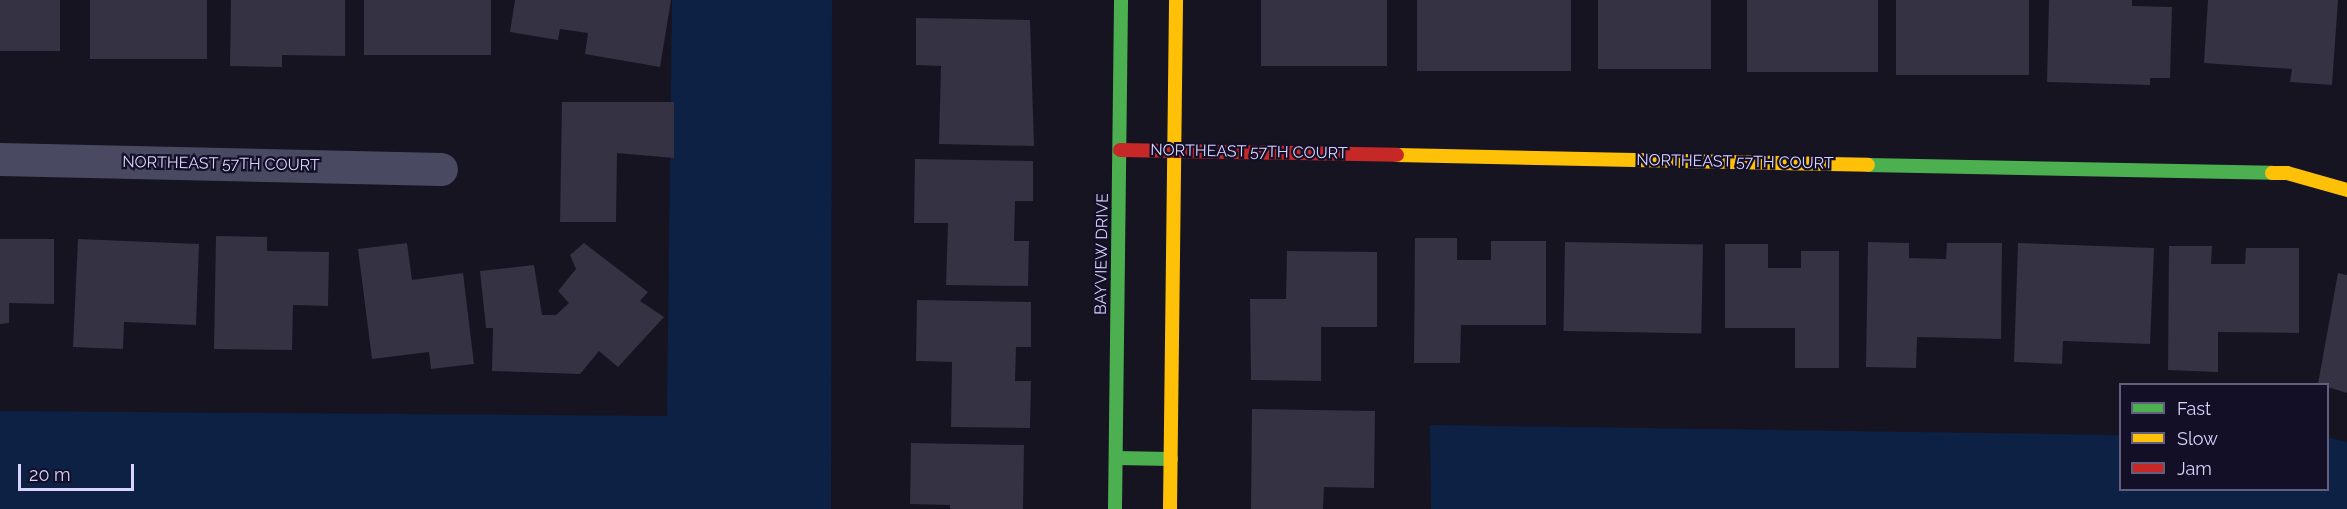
<!DOCTYPE html>
<style>
body{margin:0}
#map{position:relative;width:2347px;height:509px;overflow:hidden;background:#161421;font-family:Raleway,sans-serif}
div>[style]{position:absolute}
.water>*{inset:0;background:#0d2144}
.building>*{inset:0;background:#343243;transform-origin:0 0}
.street>*{height:33px;margin:-16.5px;padding:0 16.5px;transform-origin:16.5px;border-radius:16.5px;background:#4a4962}
.fast>*{height:14px;margin:-7px;padding:0 7px;transform-origin:7px;border-radius:7px;background:#4caf50}
.slow>*{height:14px;margin:-7px;padding:0 7px;transform-origin:7px;border-radius:7px;background:#ffc107}
.jam>*{height:14px;margin:-7px;padding:0 7px;transform-origin:7px;border-radius:7px;background:#c62828}
span{translate:-50% -50%;white-space:nowrap;text-align:center;line-height:1.15;-webkit-text-stroke:4.5px #130f26;paint-order:stroke}
.street-label{font-size:16px;color:#d9d4ff}
.legend{position:absolute;left:2119px;top:383px;width:210px;height:108px;box-sizing:border-box;background:#130f26;border:2px solid #625e7d;margin:0;padding:8px 10px;list-style:none;font-size:18px;color:#d9d4ff}
.legend li{display:flex;align-items:center;gap:12px;height:30px}
.legend b{width:30px;border:2px solid #625e7d}
.scale{position:absolute;left:18px;top:464px;width:116px;height:27px;box-sizing:border-box;border:3px solid #d9d4ff;border-top:0;padding-left:8px;font-size:18px;line-height:21px;white-space:nowrap;color:#d9d4ff;-webkit-text-stroke:4px #130f26;paint-order:stroke}
</style>
<div id="map">
<div class="water">
<i style="clip-path:polygon(672px 0,832px 0,831px 509px,0 509px,0 411px,667px 416px)"></i>
<i style="clip-path:polygon(1430px 425px,2120px 435px,2120px 490px,2328px 490px,2328px 438px,2331px 438px,2347px 442px,2347px 509px,1431px 509px)"></i>
</div>
<div class="building">
<i style="left:0;top:0;width:60px;height:51px"></i>
<i style="left:90px;top:0;width:117px;height:59px"></i>
<i style="clip-path:polygon(231px 0,345px 0,345px 56px,282px 55px,282px 67px,230px 66px)"></i>
<i style="left:364px;top:0;width:127px;height:55px"></i>
<i style="clip-path:polygon(515px 0,671px 0,660px 67px,585px 54px,588px 33px,560px 29px,558px 40px,510px 32px)"></i>
<i style="left:1261px;top:0;width:126px;height:66px"></i>
<i style="left:1417px;top:0;width:154px;height:71px"></i>
<i style="left:1598px;top:0;width:113px;height:69px"></i>
<i style="left:1747px;top:0;width:131px;height:72px"></i>
<i style="left:1896px;top:0;width:133px;height:75px"></i>
<i style="clip-path:polygon(2049px 0,2132px 0,2132px 6px,2172px 7px,2170px 78px,2150px 78px,2150px 85px,2047px 82px)"></i>
<i style="clip-path:polygon(2208px 0,2338px 0,2332px 85px,2290px 82px,2292px 69px,2204px 63px)"></i>
<i style="clip-path:polygon(916px 18px,1030px 20px,1034px 146px,939px 144px,941px 66px,916px 65px)"></i>
<i style="clip-path:polygon(562px 102px,674px 102px,674px 158px,617px 153px,616px 222px,560px 222px)"></i>
<i style="clip-path:polygon(915px 159px,1033px 161px,1033px 201px,1015px 201px,1014px 241px,1029px 241px,1028px 286px,946px 285px,948px 223px,914px 223px)"></i>
<i style="clip-path:polygon(216px 236px,267px 237px,267px 251px,329px 252px,328px 306px,293px 305px,292px 350px,214px 349px)"></i>
<i style="clip-path:polygon(1415px 238px,1457px 238px,1457px 260px,1491px 260px,1491px 241px,1546px 241px,1546px 325px,1461px 325px,1460px 363px,1414px 363px)"></i>
<i style="clip-path:polygon(0 239px,54px 239px,54px 304px,9px 303px,9px 323px,0 324px)"></i>
<i style="clip-path:polygon(78px 239px,199px 244px,196px 325px,124px 322px,123px 349px,73px 347px)"></i>
<i style="left:1565px;top:242px;width:138px;height:89px;rotate:1deg"></i>
<i style="clip-path:polygon(1868px 242px,1909px 243px,1909px 258px,1946px 259px,1947px 243px,2002px 243px,2001px 339px,1917px 337px,1916px 368px,1866px 367px)"></i>
<i style="clip-path:polygon(407px 243px,412px 280px,463px 273px,474px 364px,431px 369px,429px 352px,372px 359px,358px 249px)"></i>
<i style="clip-path:polygon(584px 243px,648px 292px,640px 301px,664px 317px,618px 367px,599px 351px,580px 374px,492px 371px,493px 328px,486px 328px,480px 271px,534px 265px,542px 315px,556px 315px,569px 303px,558px 291px,576px 269px,570px 255px)"></i>
<i style="clip-path:polygon(2018px 243px,2154px 248px,2150px 344px,2063px 341px,2062px 364px,2014px 362px)"></i>
<i style="clip-path:polygon(1725px 244px,1768px 244px,1768px 268px,1801px 268px,1801px 251px,1839px 251px,1839px 368px,1795px 368px,1795px 328px,1725px 328px)"></i>
<i style="clip-path:polygon(2169px 246px,2212px 246px,2211px 264px,2245px 264px,2246px 248px,2299px 248px,2299px 333px,2218px 332px,2218px 372px,2168px 370px)"></i>
<i style="clip-path:polygon(1287px 251px,1377px 252px,1377px 327px,1321px 327px,1321px 381px,1251px 380px,1250px 299px,1286px 299px)"></i>
<i style="clip-path:polygon(2338px 273px,2347px 275px,2347px 393px,2318px 384px)"></i>
<i style="clip-path:polygon(917px 300px,1031px 302px,1031px 347px,1016px 347px,1015px 381px,1031px 381px,1030px 428px,951px 427px,952px 362px,916px 361px)"></i>
<i style="clip-path:polygon(1252px 409px,1375px 411px,1374px 488px,1324px 487px,1323px 509px,1251px 509px)"></i>
<i style="clip-path:polygon(911px 443px,1024px 445px,1023px 509px,950px 509px,950px 505px,910px 504px)"></i>
</div>
<div class="street">
<i style="left:0;top:159px;width:441px;rotate:1.3deg"></i>
</div>
<div class="fast">
<i style="left:1868px;top:165px;width:404px;rotate:1.1deg"></i>
<i style="left:1116px;top:458px;width:55px;rotate:1deg"></i>
<i style="left:1115px;top:509px;width:509px;rotate:-89.32deg"></i>
</div>
<div class="slow">
<i style="left:1397px;top:155px;width:471px;rotate:1.2deg"></i>
<i style="left:2272px;top:173px;width:15px"></i>
<i style="left:2287px;top:173px;width:62px;rotate:15.8deg"></i>
<i style="left:1170px;top:509px;width:509px;rotate:-89.32deg"></i>
</div>
<div class="jam">
<i style="left:1120px;top:150px;width:277px;rotate:1deg"></i>
</div>
<div class="street-label">
<span style="left:1249px;top:152px;rotate:1deg">NORTHEAST 57TH COURT</span>
<span style="left:1735px;top:162px;rotate:1deg">NORTHEAST 57TH COURT</span>
<span style="left:221px;top:164px;rotate:1deg">NORTHEAST 57TH COURT</span>
<span style="left:1102px;top:254px;rotate:-89deg">BAYVIEW DRIVE</span>
</div>
<ul class="legend">
<li><b style="height:8px;background:#4caf50"></b>Fast</li>
<li><b style="height:8px;background:#ffc107"></b>Slow</li>
<li><b style="height:8px;background:#c62828"></b>Jam</li>
</ul>
<div class="scale">20 m</div>
</div>
